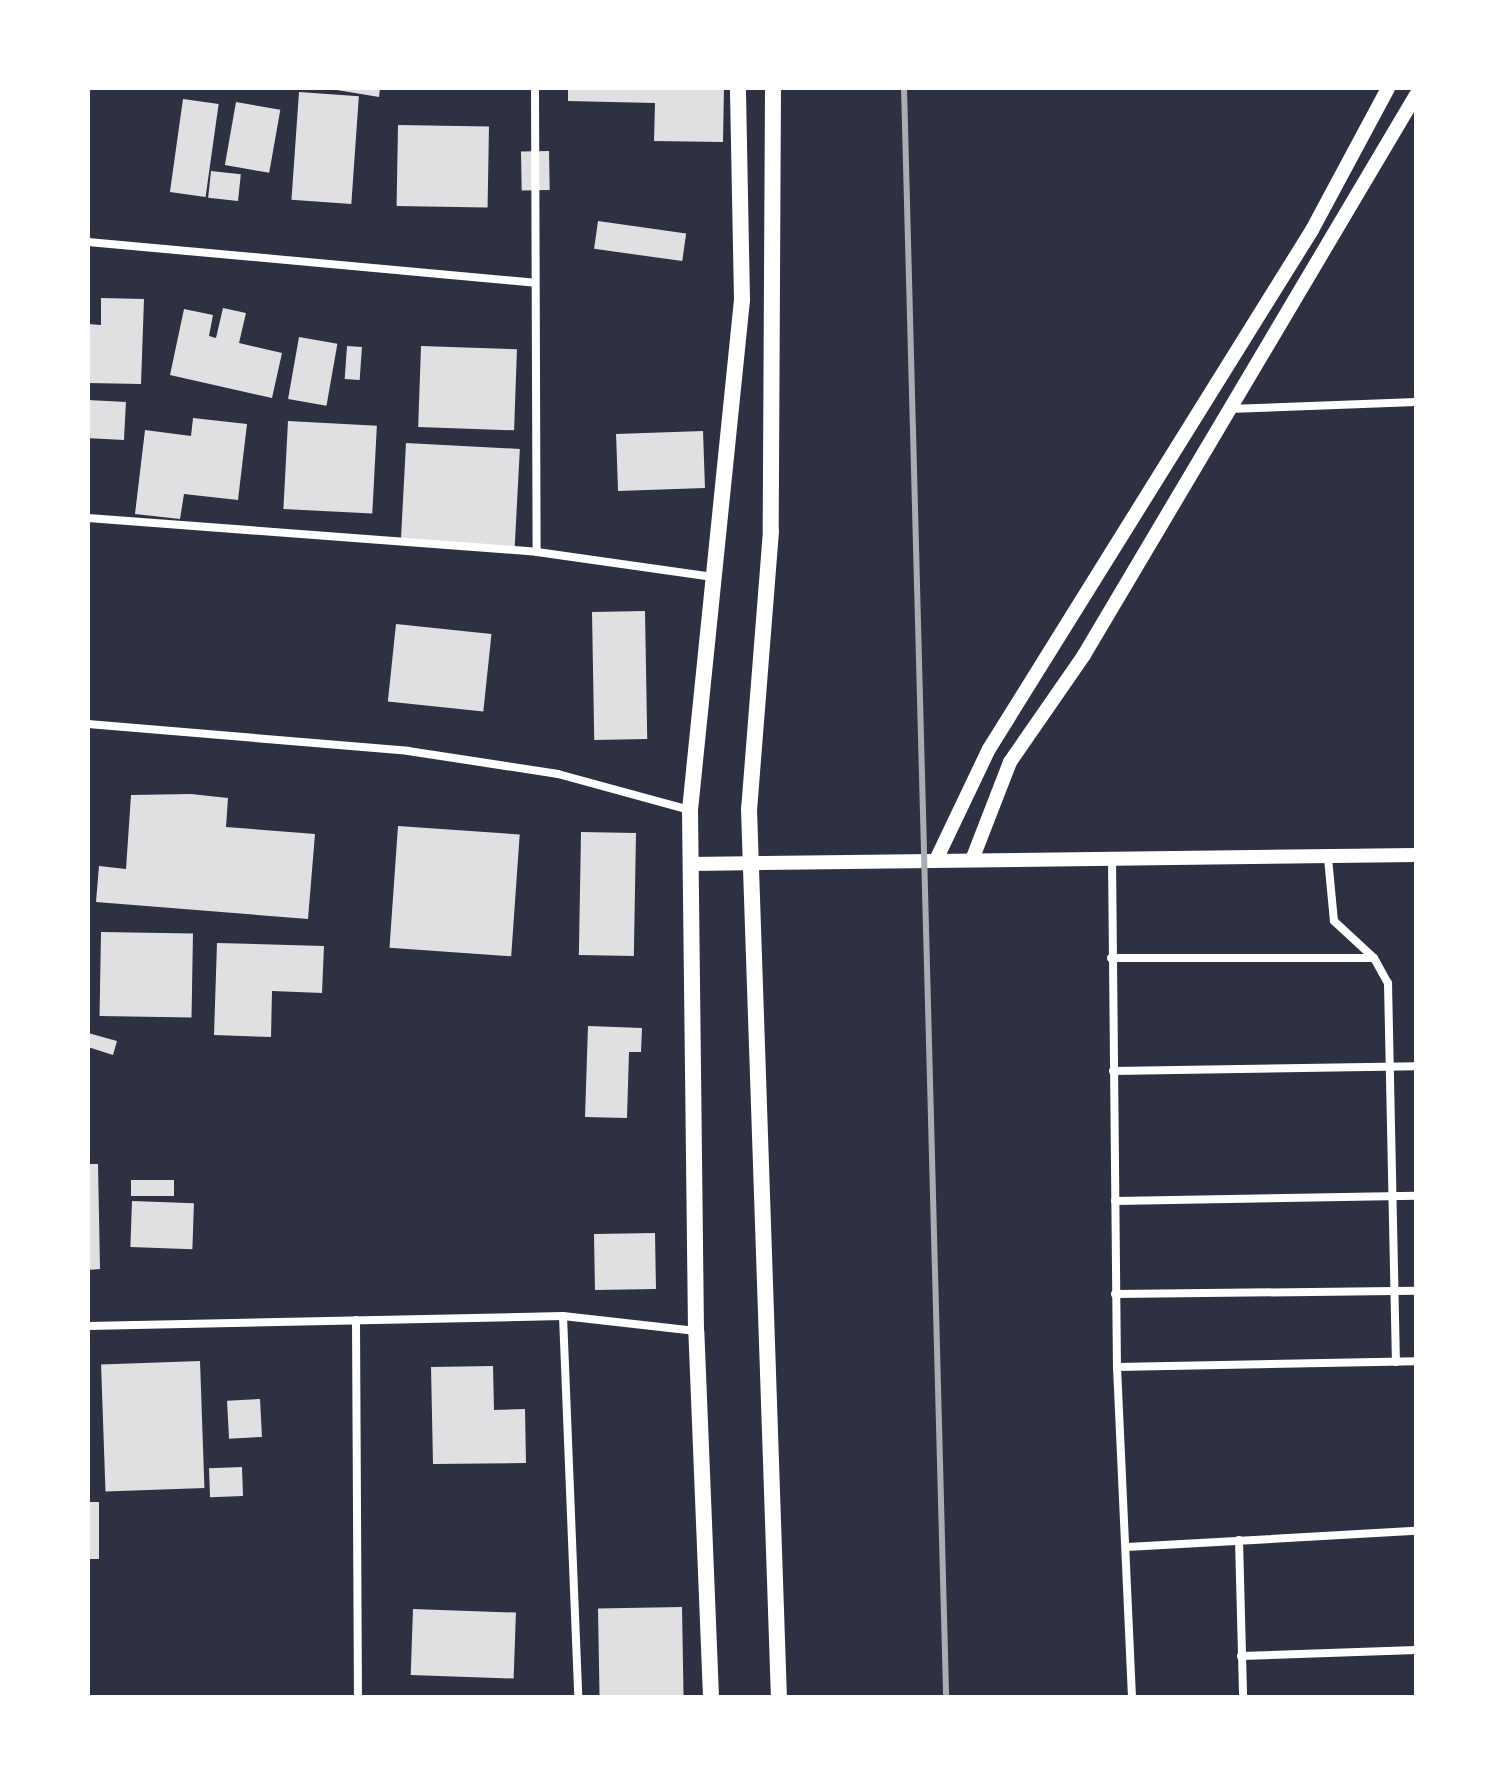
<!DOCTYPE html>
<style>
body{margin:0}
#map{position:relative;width:1504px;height:1785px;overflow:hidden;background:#2d3142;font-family:"Source Sans 3",sans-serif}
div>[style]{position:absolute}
.building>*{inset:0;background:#e0e0e3;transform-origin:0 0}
.minor>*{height:8px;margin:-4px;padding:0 4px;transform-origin:4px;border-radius:4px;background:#fff}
.tertiary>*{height:14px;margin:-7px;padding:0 7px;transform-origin:7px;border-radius:7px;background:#fff}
.secondary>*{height:16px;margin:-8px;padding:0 8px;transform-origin:8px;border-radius:8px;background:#fff}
.rail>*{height:6px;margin:-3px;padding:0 3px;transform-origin:3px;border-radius:3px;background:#abadb3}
span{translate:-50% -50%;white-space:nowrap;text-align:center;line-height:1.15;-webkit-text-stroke:6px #fff;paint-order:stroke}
.frame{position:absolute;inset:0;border:90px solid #fff;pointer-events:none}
</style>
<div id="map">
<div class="building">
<i style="clip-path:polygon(325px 88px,380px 88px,379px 97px)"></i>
<i style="clip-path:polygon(568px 88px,724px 88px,723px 142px,654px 141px,655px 103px,568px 101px)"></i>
<i style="left:299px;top:92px;width:60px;height:108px;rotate:4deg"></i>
<i style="left:183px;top:99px;width:36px;height:94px;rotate:8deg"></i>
<i style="left:236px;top:102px;width:45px;height:64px;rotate:10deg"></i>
<i style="left:398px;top:125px;width:91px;height:81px;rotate:1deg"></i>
<i style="left:549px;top:151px;width:39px;height:28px;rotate:89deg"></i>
<i style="left:211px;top:171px;width:30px;height:27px;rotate:6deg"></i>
<i style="left:598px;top:221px;width:89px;height:28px;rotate:8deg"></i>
<i style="clip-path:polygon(101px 298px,144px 299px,141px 384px,88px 383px,88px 324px,101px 325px)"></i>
<i style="clip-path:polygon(223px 308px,246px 313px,239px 343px,282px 353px,272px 398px,170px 375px,184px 309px,213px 315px,209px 336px,216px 338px)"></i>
<i style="left:299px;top:337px;width:39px;height:63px;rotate:10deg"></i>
<i style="left:347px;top:346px;width:15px;height:33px;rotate:4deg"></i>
<i style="left:421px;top:346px;width:96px;height:81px;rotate:2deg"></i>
<i style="left:88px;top:400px;width:38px;height:38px;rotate:3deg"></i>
<i style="clip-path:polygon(193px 418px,247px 424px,238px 500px,184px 494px,180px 519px,135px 514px,145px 430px,191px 436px)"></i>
<i style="left:288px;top:421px;width:89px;height:88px;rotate:3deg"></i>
<i style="left:703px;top:431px;width:57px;height:87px;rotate:88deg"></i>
<i style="left:406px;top:443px;width:114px;height:98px;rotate:3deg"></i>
<i style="left:645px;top:611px;width:128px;height:53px;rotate:89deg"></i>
<i style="left:396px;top:624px;width:96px;height:78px;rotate:6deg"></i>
<i style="clip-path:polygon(191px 794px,228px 798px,226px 827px,315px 834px,308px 919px,96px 902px,99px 866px,126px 869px,131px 795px)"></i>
<i style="left:398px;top:826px;width:122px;height:122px;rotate:4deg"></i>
<i style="left:581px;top:832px;width:55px;height:123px;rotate:1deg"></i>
<i style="left:101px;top:932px;width:92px;height:84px;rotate:1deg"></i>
<i style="clip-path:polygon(217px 943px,324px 946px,322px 993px,272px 991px,271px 1037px,214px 1035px)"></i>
<i style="clip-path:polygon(588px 1026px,642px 1028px,641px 1052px,629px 1052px,627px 1118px,585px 1117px)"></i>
<i style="clip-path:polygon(88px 1033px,117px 1041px,113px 1055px,88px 1047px)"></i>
<i style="clip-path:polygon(88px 1164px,98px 1164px,100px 1269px,88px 1270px)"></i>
<i style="left:131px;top:1180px;width:43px;height:16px"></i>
<i style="left:132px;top:1201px;width:62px;height:46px;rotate:2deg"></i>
<i style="left:655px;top:1233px;width:56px;height:61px;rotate:89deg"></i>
<i style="left:200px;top:1361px;width:127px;height:99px;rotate:88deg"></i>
<i style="clip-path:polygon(493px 1366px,494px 1410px,525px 1409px,526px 1463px,433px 1464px,431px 1367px)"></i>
<i style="left:260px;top:1399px;width:38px;height:33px;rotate:87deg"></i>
<i style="left:242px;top:1467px;width:29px;height:33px;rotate:88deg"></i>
<i style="left:88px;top:1502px;width:11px;height:57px"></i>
<i style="left:682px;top:1607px;width:90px;height:84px;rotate:89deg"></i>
<i style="left:413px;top:1609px;width:103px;height:66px;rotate:2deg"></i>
</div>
<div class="minor">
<i style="left:535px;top:88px;width:464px;rotate:89.8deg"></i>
<i style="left:88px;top:242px;width:449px;rotate:5.2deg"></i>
<i style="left:1228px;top:409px;width:188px;rotate:-2.1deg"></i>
<i style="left:88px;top:518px;width:450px;rotate:4.3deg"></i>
<i style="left:537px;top:552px;width:178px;rotate:8.1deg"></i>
<i style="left:88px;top:724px;width:321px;rotate:4.8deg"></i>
<i style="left:408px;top:751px;width:152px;rotate:8.7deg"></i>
<i style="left:558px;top:774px;width:137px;rotate:15.3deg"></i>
<i style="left:1112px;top:858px;width:509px;rotate:89.44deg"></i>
<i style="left:1117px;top:1367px;width:330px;rotate:87.4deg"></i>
<i style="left:1328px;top:858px;width:63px;rotate:84.6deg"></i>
<i style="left:1334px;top:921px;width:54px;rotate:42.8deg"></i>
<i style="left:1374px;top:958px;width:29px;rotate:61deg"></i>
<i style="left:1388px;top:983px;width:379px;rotate:88.8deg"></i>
<i style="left:1111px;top:958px;width:262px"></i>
<i style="left:1113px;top:1071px;width:303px;rotate:-0.9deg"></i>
<i style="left:1115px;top:1201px;width:301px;rotate:-1deg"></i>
<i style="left:1115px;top:1294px;width:301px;rotate:-0.6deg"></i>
<i style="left:563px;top:1316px;width:381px;rotate:87.7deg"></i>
<i style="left:356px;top:1320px;width:377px;rotate:89.7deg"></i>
<i style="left:88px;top:1326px;width:475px;rotate:-1.2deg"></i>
<i style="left:563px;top:1316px;width:134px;rotate:6.4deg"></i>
<i style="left:1117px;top:1367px;width:299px;rotate:-1.1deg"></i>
<i style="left:1239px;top:1540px;width:157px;rotate:88.5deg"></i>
<i style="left:1127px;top:1547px;width:289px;rotate:-3.2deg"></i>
<i style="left:1241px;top:1656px;width:175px;rotate:-2deg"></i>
</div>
<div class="tertiary">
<i style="left:936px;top:860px;width:123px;rotate:-64.5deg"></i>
<i style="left:989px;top:749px;width:611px;rotate:-58.1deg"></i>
<i style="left:1312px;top:230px;width:161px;rotate:-61.8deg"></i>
<i style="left:972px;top:860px;width:105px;rotate:-68.8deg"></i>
<i style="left:1010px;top:762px;width:130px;rotate:-55.3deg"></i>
<i style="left:1084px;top:655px;width:651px;rotate:-59.34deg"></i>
<i style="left:691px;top:864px;width:725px;rotate:-0.71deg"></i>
</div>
<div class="secondary">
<i style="left:773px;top:88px;width:443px;rotate:90.3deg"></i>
<i style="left:771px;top:531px;width:279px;rotate:94.5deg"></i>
<i style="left:749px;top:809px;width:889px;rotate:88.07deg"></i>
<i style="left:711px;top:1697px;width:366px;rotate:-92.3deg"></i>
<i style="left:696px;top:1331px;width:521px;rotate:-90.66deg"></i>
<i style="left:690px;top:810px;width:513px;rotate:-84.18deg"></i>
<i style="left:742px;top:300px;width:212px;rotate:-91.1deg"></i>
</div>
<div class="rail">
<i style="left:904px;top:88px;width:1610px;rotate:88.5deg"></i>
</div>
<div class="frame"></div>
</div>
